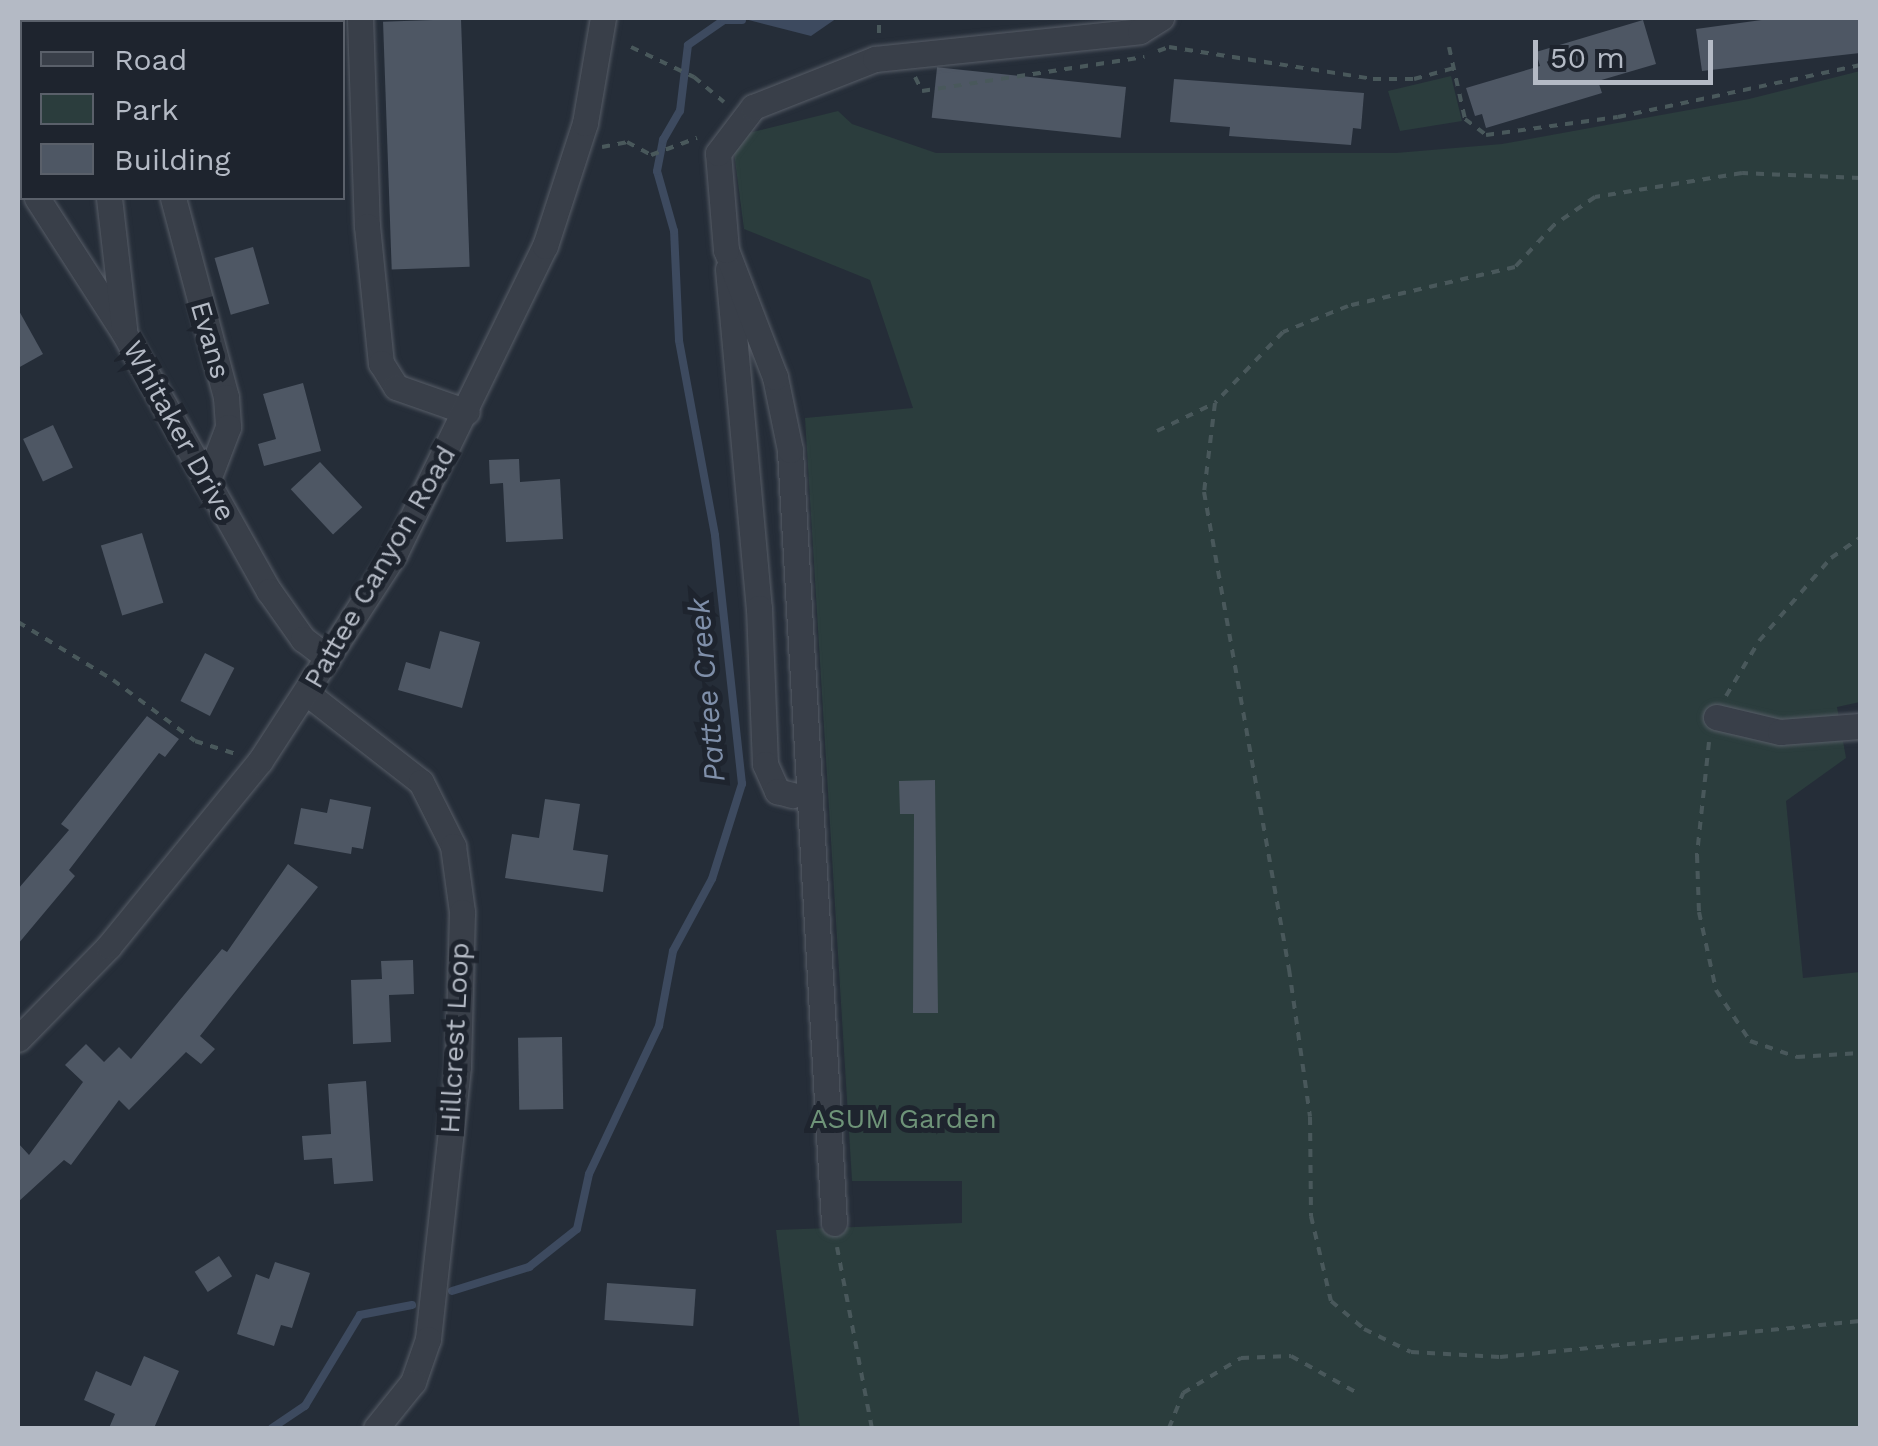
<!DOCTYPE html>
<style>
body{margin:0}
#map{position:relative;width:1878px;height:1446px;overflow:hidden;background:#252d38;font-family:"Work Sans",sans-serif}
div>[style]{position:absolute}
.green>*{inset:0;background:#2b3d3d}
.water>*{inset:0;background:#3d4a5f}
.stream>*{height:8px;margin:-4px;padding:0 4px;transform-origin:4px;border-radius:4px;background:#3d4a5f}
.building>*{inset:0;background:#4e5764;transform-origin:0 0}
.path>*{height:4px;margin-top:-2px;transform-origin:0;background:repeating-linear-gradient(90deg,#49585b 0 8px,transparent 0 16px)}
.roads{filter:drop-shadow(0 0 2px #575d67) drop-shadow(0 0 2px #575d67)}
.minor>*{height:25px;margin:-12.5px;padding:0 12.5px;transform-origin:12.5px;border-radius:12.5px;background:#393f49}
span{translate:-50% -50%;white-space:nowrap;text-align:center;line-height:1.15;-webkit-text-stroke:10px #1e242e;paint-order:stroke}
.street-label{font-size:28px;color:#b4bac5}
.park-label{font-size:28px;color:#6e9378}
.water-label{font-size:30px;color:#7f8fa9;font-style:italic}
.frame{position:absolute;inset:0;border:20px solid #b4bac5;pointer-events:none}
.legend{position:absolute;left:20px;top:20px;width:325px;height:180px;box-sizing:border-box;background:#1e242e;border:2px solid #5a606a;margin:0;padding:12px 18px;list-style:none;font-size:30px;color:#b4bac5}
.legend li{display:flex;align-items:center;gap:20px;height:50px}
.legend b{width:50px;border:2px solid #5a606a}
.scale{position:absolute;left:1533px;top:40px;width:180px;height:45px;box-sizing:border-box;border:5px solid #b4bac5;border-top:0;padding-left:12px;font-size:30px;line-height:35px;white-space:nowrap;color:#b4bac5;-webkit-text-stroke:8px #1e242e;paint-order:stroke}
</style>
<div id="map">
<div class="green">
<i style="clip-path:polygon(1860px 71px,1860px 702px,1837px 707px,1846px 758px,1786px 801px,1803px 978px,1860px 972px,1860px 1428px,800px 1428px,776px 1230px,962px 1223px,962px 1181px,852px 1181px,805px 418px,913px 408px,870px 280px,744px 229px,732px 137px,838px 111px,852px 124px,936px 153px,1396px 153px,1502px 144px,1749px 99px)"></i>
<i style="clip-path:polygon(1451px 76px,1462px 121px,1400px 131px,1388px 91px)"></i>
</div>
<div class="water">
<i style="clip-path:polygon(741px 18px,837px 18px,811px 36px)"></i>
</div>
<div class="stream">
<i style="left:452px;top:1291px;width:81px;rotate:-17.3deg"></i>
<i style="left:529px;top:1267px;width:61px;rotate:-38.4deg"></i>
<i style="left:577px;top:1229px;width:56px;rotate:-77.7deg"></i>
<i style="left:589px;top:1174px;width:164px;rotate:-64.7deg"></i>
<i style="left:659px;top:1026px;width:76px;rotate:-79.4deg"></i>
<i style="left:673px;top:951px;width:82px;rotate:-61.6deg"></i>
<i style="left:712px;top:879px;width:100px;rotate:-72.5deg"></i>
<i style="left:742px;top:784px;width:250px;rotate:-96.2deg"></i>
<i style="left:715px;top:535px;width:198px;rotate:-100.5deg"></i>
<i style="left:679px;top:340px;width:109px;rotate:-92.6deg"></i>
<i style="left:674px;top:231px;width:62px;rotate:-105.8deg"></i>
<i style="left:657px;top:171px;width:32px;rotate:-79deg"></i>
<i style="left:663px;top:140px;width:34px;rotate:-60deg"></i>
<i style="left:680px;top:111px;width:66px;rotate:-83.1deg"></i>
<i style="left:688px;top:45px;width:44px;rotate:-34.8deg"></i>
<i style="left:724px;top:20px;width:18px"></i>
<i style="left:272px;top:1428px;width:40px;rotate:-34deg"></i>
<i style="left:305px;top:1406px;width:106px;rotate:-58.9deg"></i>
<i style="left:360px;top:1315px;width:53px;rotate:-10.9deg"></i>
</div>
<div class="building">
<i style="clip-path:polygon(1776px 18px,1860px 18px,1860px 53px,1702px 71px,1696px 29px)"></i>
<i style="left:461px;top:19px;width:248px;height:78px;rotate:88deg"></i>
<i style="clip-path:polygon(1643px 20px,1656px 64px,1598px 81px,1602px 93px,1486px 128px,1482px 114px,1475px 116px,1466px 88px,1540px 66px,1536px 52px)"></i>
<i style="clip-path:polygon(1174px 79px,1364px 93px,1361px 129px,1353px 128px,1351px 145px,1229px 136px,1230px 127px,1170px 122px)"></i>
<i style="left:1126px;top:87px;width:51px;height:190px;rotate:96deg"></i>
<i style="left:253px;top:247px;width:59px;height:40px;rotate:74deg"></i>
<i style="clip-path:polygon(18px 309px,43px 354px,18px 368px)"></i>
<i style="clip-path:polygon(303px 383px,321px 451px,264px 466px,258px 444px,276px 439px,263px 394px)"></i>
<i style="left:53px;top:425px;width:47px;height:33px;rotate:65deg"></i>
<i style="clip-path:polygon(519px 459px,520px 482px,560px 479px,563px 539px,506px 542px,503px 483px,490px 484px,489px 460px)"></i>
<i style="left:320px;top:462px;width:62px;height:40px;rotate:47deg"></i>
<i style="left:142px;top:533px;width:73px;height:43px;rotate:73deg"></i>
<i style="clip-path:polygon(440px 631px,480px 642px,462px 708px,398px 690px,406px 662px,430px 669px)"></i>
<i style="left:205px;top:653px;width:33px;height:54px;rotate:27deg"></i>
<i style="clip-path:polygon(147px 716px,179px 739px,165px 757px,159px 753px,69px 870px,75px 876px,18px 944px,18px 889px,69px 830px,61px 824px)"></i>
<i style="clip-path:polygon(935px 780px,938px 1013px,913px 1013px,914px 814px,900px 814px,899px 781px)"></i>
<i style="clip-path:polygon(330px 799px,371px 807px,363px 849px,352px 847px,351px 854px,294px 844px,301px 808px,327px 813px)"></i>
<i style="clip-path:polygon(545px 799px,580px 804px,573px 850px,608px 855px,603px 892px,505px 878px,512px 834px,539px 838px)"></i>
<i style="clip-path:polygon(288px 864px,318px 887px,200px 1036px,215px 1049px,201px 1064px,186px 1052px,129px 1110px,119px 1100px,71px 1165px,64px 1160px,18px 1202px,18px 1143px,29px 1155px,83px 1082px,65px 1065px,86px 1044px,104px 1062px,119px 1047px,131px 1059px,222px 949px,227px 952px)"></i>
<i style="clip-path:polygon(413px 960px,414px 994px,389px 995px,391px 1042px,353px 1044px,351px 980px,382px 979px,381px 961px)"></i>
<i style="left:562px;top:1037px;width:72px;height:44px;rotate:89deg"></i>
<i style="clip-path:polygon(366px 1081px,373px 1181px,334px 1184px,332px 1158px,304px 1160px,302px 1136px,331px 1134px,328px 1084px)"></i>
<i style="left:219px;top:1256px;width:24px;height:29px;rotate:57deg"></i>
<i style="clip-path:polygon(275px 1262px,310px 1273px,292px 1328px,281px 1325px,274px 1346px,237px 1334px,256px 1274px,269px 1279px)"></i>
<i style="left:607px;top:1283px;width:89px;height:37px;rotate:4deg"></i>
<i style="clip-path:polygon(144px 1356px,179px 1371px,154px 1428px,109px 1428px,115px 1414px,84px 1400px,96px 1371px,131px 1386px)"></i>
</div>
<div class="path">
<i style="left:879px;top:33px;width:15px;rotate:-90deg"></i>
<i style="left:631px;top:47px;width:70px;rotate:25.5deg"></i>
<i style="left:694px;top:77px;width:39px;rotate:40deg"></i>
<i style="left:1449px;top:47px;width:74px;rotate:77.5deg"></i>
<i style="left:1465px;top:119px;width:26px;rotate:37deg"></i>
<i style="left:1486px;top:135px;width:133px;rotate:-7.8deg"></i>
<i style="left:1618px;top:117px;width:248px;rotate:-12.1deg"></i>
<i style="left:1158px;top:51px;width:12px;rotate:-20deg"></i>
<i style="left:1169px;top:47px;width:206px;rotate:8.9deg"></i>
<i style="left:1373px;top:79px;width:41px"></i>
<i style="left:1414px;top:79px;width:41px;rotate:-15.4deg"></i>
<i style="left:915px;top:77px;width:16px;rotate:63deg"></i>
<i style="left:922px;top:91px;width:225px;rotate:-8.7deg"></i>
<i style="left:602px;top:147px;width:25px;rotate:-11deg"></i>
<i style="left:627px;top:142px;width:27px;rotate:28deg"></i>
<i style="left:651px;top:155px;width:49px;rotate:-20.3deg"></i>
<i style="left:1860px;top:178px;width:118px;rotate:-177.6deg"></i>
<i style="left:1742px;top:173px;width:149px;rotate:170.7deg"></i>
<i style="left:1595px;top:197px;width:50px;rotate:145.7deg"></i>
<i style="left:1554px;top:225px;width:57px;rotate:132.9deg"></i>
<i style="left:1515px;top:267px;width:171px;rotate:166.9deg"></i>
<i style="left:1348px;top:306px;width:70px;rotate:158.2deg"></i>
<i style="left:1283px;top:332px;width:98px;rotate:133.8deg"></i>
<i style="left:1215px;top:403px;width:90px;rotate:97deg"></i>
<i style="left:1204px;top:492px;width:485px;rotate:79.9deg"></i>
<i style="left:1289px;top:969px;width:149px;rotate:81.9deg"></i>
<i style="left:1310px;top:1117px;width:99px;rotate:89.4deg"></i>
<i style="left:1311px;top:1216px;width:87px;rotate:76.8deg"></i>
<i style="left:1331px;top:1301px;width:43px;rotate:40.3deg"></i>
<i style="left:1364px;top:1329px;width:52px;rotate:26.1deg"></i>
<i style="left:1411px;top:1352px;width:89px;rotate:3.2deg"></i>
<i style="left:1500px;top:1357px;width:362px;rotate:-5.7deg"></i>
<i style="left:1157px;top:431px;width:64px;rotate:-25.8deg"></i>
<i style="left:18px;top:622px;width:111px;rotate:31.4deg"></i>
<i style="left:113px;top:680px;width:102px;rotate:36.6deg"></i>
<i style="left:195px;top:741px;width:43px;rotate:17.6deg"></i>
<i style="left:1726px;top:696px;width:64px;rotate:-59deg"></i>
<i style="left:1759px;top:641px;width:110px;rotate:-49.1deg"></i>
<i style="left:1831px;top:558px;width:35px;rotate:-35deg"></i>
<i style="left:1709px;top:742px;width:114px;rotate:96.1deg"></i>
<i style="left:1697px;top:855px;width:57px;rotate:88deg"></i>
<i style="left:1699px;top:912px;width:80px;rotate:77.7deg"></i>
<i style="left:1716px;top:990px;width:61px;rotate:56.3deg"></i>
<i style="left:1750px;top:1041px;width:50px;rotate:18.8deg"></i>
<i style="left:1797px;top:1057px;width:63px;rotate:-3.6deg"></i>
<i style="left:837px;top:1247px;width:184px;rotate:79.1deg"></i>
<i style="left:1169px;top:1428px;width:38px;rotate:-68deg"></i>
<i style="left:1183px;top:1393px;width:68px;rotate:-31.1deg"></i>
<i style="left:1241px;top:1358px;width:50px;rotate:-2.3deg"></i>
<i style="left:1291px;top:1356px;width:78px;rotate:29.2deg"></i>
</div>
<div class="roads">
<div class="minor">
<i style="left:71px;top:18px;width:4px;rotate:76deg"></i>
<i style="left:130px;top:18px;width:4px;rotate:76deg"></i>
<i style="left:360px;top:18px;width:208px;rotate:88.1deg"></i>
<i style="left:367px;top:226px;width:138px;rotate:84.2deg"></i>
<i style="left:381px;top:363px;width:28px;rotate:58deg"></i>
<i style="left:396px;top:387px;width:75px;rotate:19.4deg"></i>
<i style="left:18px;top:167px;width:8px;rotate:60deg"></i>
<i style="left:37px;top:198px;width:161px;rotate:57.2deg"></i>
<i style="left:124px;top:333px;width:296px;rotate:60.7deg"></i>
<i style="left:269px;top:591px;width:59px;rotate:54.7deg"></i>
<i style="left:303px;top:639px;width:31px;rotate:37deg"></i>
<i style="left:109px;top:198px;width:131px;rotate:83.4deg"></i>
<i style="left:173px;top:198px;width:206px;rotate:75.1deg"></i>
<i style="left:226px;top:397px;width:30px;rotate:86deg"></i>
<i style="left:228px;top:427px;width:59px;rotate:110.9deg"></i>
<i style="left:728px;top:269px;width:340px;rotate:84.8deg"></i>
<i style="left:759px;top:608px;width:156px;rotate:87.8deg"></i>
<i style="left:765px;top:764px;width:30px;rotate:66deg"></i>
<i style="left:777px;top:791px;width:16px;rotate:15deg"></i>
<i style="left:308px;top:694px;width:143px;rotate:37.9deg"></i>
<i style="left:421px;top:782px;width:72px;rotate:63.4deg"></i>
<i style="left:453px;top:846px;width:67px;rotate:82.2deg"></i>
<i style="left:462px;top:912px;width:155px;rotate:91.5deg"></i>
<i style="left:458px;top:1067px;width:274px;rotate:96.3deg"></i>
<i style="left:428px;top:1339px;width:46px;rotate:109.2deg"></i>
<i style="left:413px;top:1382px;width:59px;rotate:128.8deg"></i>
<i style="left:1716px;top:717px;width:66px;rotate:13.2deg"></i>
<i style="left:1780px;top:732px;width:80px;rotate:-4.3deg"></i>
<i style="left:18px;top:1039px;width:130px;rotate:-45.6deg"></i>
<i style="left:109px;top:946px;width:239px;rotate:-50.8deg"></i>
<i style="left:260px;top:761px;width:248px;rotate:-57deg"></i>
<i style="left:395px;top:553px;width:342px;rotate:-64deg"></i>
<i style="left:545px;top:246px;width:129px;rotate:-72deg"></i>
<i style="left:585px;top:123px;width:107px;rotate:-80.3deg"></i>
<i style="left:834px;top:1223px;width:774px;rotate:-93.26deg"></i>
<i style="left:790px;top:450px;width:75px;rotate:-101.6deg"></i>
<i style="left:775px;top:377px;width:136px;rotate:-111.1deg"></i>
<i style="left:726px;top:250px;width:97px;rotate:-94.7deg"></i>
<i style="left:718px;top:153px;width:58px;rotate:-52.7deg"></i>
<i style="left:753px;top:107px;width:131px;rotate:-21.5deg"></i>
<i style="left:875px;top:59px;width:266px;rotate:-6deg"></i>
<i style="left:1140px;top:31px;width:25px;rotate:-32deg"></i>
</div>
</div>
<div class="street-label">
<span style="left:210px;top:340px;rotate:74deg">Evans</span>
<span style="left:179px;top:431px;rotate:61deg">Whitaker Drive</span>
<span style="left:380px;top:567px;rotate:-60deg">Pattee Canyon Road</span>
<span style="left:455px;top:1038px;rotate:-87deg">Hillcrest Loop</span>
</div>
<div class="park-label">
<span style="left:903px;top:1119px">ASUM Garden</span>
</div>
<div class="water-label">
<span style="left:707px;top:690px;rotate:-95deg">Pattee Creek</span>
</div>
<div class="frame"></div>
<ul class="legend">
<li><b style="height:12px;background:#393f49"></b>Road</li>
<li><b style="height:28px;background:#2b3d3d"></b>Park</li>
<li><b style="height:28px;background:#4e5764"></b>Building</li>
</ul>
<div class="scale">50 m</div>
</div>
